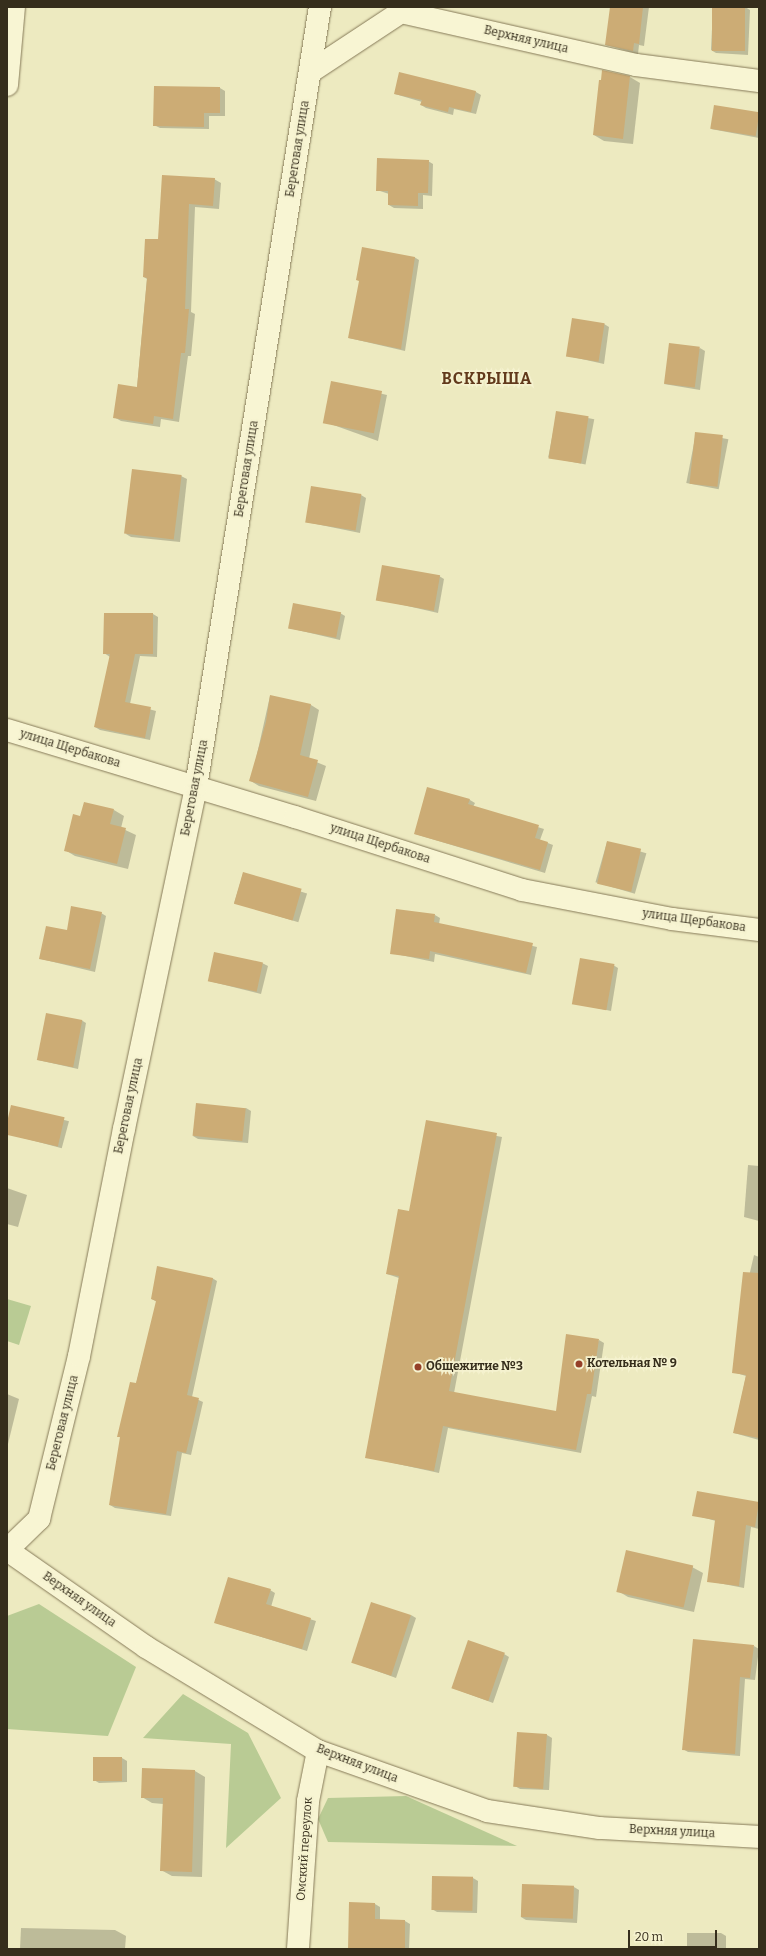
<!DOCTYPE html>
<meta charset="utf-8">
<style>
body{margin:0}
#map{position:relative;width:766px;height:1956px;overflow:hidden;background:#edeac0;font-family:Bitter,serif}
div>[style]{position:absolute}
.green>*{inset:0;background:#b9cb94}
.shadow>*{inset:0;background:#0003;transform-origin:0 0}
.building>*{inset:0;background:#ccac75;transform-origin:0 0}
.roads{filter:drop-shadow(0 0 1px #867a58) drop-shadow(0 0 1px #867a58)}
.minor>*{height:22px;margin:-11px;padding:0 11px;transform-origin:11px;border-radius:11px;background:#f8f5d3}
.dots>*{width:11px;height:11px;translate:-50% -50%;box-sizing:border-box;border:2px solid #f5f2cf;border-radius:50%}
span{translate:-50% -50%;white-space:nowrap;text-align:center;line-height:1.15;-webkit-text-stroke:3.5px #f5f2cf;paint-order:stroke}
.street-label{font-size:12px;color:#362e1c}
.poi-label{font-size:12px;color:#362e1c;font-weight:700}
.left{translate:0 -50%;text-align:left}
.district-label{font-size:16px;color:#623a1c;font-weight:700;letter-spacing:1px}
.frame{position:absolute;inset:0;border:8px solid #362e1c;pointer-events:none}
.scale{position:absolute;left:628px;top:1930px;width:89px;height:18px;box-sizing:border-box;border:2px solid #362e1c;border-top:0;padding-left:5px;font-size:12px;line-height:14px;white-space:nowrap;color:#362e1c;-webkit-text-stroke:3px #f5f2cf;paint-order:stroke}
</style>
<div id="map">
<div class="green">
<i style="clip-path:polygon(7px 1299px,31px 1306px,19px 1345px,7px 1341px)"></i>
<i style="clip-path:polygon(39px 1604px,136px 1667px,108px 1736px,7px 1729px,7px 1616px)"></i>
<i style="clip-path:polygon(183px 1694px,248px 1733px,281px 1798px,226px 1848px,231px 1744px,143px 1738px)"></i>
<i style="clip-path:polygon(406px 1796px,517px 1846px,328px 1842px,318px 1819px,328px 1798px)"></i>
</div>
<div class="shadow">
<i style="clip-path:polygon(611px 7px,649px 7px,644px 46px,639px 45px,638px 54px,606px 45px)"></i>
<i style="clip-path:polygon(713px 7px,745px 7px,750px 10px,748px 55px,716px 53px,711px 50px)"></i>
<i style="clip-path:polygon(630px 77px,640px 83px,633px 144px,604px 141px,594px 135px)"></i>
<i style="clip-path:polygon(220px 88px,225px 91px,225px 116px,209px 116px,209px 129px,160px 128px,154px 125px)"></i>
<i style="clip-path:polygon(476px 92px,481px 95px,476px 114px,454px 109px,453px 115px,426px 108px,421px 105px,422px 102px,395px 94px)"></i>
<i style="clip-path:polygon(759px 113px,759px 138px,711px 129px)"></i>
<i style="clip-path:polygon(428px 161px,433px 164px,432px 196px,423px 195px,423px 209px,394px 208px,389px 205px,389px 194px,377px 190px)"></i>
<i style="clip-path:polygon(163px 176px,214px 179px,221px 183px,219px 209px,195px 207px,191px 312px,195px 314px,191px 356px,188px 356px,179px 422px,161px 419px,160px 427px,121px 421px,114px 417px,137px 388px,147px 279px,144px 277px,159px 240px)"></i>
<i style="clip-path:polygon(414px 257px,419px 260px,405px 351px,349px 338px)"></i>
<i style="clip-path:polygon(604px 324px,609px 327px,604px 364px,568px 356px)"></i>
<i style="clip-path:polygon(700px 348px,705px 351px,700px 390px,664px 384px)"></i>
<i style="clip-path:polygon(332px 382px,387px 395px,378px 441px,325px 422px)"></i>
<i style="left:557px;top:412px;width:38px;height:46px;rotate:11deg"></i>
<i style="left:696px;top:433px;width:33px;height:51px;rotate:11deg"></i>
<i style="clip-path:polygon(181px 476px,187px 479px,180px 542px,131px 537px,126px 534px)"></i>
<i style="clip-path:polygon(361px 495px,366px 498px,360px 533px,306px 522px)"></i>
<i style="clip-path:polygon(439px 576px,444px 579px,438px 613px,377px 599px)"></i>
<i style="clip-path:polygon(340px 613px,345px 616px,340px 640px,289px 628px)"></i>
<i style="clip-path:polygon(153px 614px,158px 617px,157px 657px,140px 656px,130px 704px,156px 711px,150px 740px,100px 730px,95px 727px,110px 657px,104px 653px)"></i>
<i style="clip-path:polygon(270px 696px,311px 705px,319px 710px,309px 759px,326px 766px,316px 801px,259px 786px,251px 781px)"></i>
<i style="clip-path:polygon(427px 789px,470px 800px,475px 803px,473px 807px,544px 829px,540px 840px,553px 845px,545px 873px,415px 834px)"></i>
<i style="clip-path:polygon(114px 810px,124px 816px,121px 828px,136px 835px,128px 869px,75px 856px,65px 850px,81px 817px)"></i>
<i style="left:607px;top:842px;width:41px;height:42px;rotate:16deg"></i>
<i style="left:243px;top:874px;width:67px;height:30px;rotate:17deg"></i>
<i style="clip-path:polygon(101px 913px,106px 916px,95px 972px,41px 959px)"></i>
<i style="clip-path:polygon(435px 915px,440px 918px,439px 924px,537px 947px,531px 975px,435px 954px,434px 962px,391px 953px)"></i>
<i style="clip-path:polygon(262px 963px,268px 966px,261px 994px,209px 981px)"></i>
<i style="clip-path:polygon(613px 965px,618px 968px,611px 1011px,574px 1003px)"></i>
<i style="clip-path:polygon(81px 1020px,86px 1023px,78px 1069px,38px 1060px)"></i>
<i style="left:12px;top:1106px;width:59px;height:28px;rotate:15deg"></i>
<i style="clip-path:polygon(246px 1108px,251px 1111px,248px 1143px,198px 1139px,193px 1136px)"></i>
<i style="clip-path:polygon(427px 1122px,502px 1137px,454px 1393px,557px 1412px,599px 1340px,604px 1343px,596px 1397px,592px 1396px,581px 1453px,448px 1428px,439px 1473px,366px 1457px,399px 1278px,387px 1274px,410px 1212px)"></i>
<i style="clip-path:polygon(748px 1165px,759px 1166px,759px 1221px,744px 1217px)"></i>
<i style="clip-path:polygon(7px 1188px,27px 1195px,18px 1227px,7px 1224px)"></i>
<i style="clip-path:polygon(754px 1255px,759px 1257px,759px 1440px,734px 1433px,746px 1376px,733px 1372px,739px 1319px)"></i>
<i style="clip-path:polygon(212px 1278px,217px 1281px,192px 1397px,203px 1402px,191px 1455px,182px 1453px,171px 1516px,115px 1508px,110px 1505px,121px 1438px,118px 1436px,136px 1384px,157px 1302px,152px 1299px)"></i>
<i style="clip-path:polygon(7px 1394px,19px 1399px,7px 1448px)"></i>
<i style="clip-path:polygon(698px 1492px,759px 1504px,759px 1529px,751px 1527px,744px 1588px,708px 1581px,716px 1521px,694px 1515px)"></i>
<i style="clip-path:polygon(692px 1567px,703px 1573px,694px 1612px,628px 1597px,618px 1591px)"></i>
<i style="clip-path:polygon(270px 1590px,275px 1593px,271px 1607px,316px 1621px,307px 1651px,216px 1623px)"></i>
<i style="clip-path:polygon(411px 1615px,416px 1618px,396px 1678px,352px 1662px)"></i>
<i style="clip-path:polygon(754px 1646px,759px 1649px,755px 1680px,745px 1679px,740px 1756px,688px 1752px,683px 1749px)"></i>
<i style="clip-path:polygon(504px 1654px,509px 1657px,493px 1703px,458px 1690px)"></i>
<i style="clip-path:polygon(518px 1733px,547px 1735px,552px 1738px,549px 1790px,520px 1789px,515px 1786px)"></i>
<i style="clip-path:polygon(122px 1758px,127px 1761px,127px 1782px,99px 1783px,94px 1780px)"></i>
<i style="clip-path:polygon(143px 1769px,195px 1771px,205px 1777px,202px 1877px,172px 1876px,161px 1870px,163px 1804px,152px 1803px,142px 1797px)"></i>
<i style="clip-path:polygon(433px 1877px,473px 1878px,478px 1881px,477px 1913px,437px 1912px,432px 1909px)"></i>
<i style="clip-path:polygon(523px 1885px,574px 1887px,579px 1890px,577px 1923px,526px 1920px,521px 1917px)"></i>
<i style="clip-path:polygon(350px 1903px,375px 1904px,380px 1907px,380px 1920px,405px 1921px,410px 1924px,409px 1949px,349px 1949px)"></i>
<i style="clip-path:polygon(21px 1928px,115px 1930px,126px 1936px,125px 1949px,20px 1949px)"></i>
<i style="clip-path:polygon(687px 1933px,721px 1933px,726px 1936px,726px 1949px,687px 1949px)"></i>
</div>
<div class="building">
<i style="clip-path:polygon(610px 7px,643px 7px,639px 44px,634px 43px,633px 51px,605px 45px)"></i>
<i style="left:712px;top:7px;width:33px;height:44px"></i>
<i style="clip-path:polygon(602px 70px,630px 76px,623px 139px,593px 135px,599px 80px,601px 80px)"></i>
<i style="clip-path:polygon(399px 72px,476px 91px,471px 112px,449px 107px,448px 112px,420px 105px,422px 100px,394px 94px)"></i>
<i style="clip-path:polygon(154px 86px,220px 87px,220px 113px,204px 113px,204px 127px,153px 126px)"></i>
<i style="left:714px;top:105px;width:46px;height:24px;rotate:9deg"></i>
<i style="clip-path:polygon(377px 158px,429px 160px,428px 193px,418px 193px,418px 206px,388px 205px,388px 191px,376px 191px)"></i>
<i style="clip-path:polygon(162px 175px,215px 178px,213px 206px,189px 204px,185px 309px,189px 309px,185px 353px,181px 353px,173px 419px,154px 416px,153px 424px,113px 418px,118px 384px,137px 387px,147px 278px,143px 277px,145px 239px,158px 239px)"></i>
<i style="clip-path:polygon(362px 247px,415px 257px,401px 349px,348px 338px,359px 281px,356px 280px)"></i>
<i style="left:572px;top:318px;width:33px;height:39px;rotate:9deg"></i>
<i style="left:669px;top:343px;width:31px;height:41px;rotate:7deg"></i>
<i style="left:331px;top:381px;width:52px;height:43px;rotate:11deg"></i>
<i style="left:556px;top:411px;width:33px;height:48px;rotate:9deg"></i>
<i style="left:695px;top:432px;width:28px;height:52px;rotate:6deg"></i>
<i style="left:132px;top:469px;width:50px;height:65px;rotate:7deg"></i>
<i style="left:311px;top:486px;width:51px;height:37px;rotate:9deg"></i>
<i style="left:382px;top:565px;width:59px;height:36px;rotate:10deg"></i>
<i style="left:293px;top:603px;width:49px;height:26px;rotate:11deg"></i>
<i style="clip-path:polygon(104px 613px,153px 613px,153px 654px,135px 654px,125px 702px,151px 707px,145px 738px,94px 727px,110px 654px,103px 654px)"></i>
<i style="clip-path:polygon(270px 695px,311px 704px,300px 755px,318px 760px,308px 797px,249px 781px,266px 722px)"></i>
<i style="clip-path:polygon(427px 787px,470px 799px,468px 804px,539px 825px,535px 838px,548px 842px,540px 870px,414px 834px)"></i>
<i style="clip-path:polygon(84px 802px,114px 809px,110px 824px,126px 828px,117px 864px,64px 851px,73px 814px,80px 816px)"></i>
<i style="left:607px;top:841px;width:35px;height:44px;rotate:13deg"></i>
<i style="left:243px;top:872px;width:61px;height:33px;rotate:16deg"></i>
<i style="clip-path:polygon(71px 906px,102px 912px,90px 969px,39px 959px,46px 926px,67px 930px)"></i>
<i style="clip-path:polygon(396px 909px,435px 914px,434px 922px,533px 943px,526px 973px,430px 951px,429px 959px,390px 954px)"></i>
<i style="left:214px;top:952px;width:50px;height:30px;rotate:12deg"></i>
<i style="left:580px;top:958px;width:35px;height:47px;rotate:10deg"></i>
<i style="left:46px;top:1013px;width:37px;height:48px;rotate:11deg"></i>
<i style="left:196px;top:1103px;width:50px;height:33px;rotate:6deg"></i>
<i style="left:11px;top:1105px;width:55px;height:30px;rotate:13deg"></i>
<i style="clip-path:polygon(426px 1120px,497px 1133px,449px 1391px,556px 1411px,566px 1334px,599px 1339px,591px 1394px,587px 1394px,576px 1450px,443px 1426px,434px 1471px,365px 1458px,399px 1276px,386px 1274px,398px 1209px,409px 1211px)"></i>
<i style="clip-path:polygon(157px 1266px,213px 1278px,187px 1395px,199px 1398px,186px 1453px,177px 1451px,166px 1514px,109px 1505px,120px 1437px,117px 1437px,130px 1382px,136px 1383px,156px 1301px,151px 1299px)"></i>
<i style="clip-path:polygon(743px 1272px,759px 1273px,759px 1438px,733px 1433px,746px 1375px,732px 1373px)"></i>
<i style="clip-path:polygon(697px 1491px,759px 1502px,755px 1527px,746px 1525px,739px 1586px,707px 1582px,715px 1520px,692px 1516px)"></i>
<i style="left:626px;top:1550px;width:69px;height:43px;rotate:13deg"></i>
<i style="clip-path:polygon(228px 1577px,271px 1589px,266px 1604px,311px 1618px,302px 1649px,214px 1623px)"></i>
<i style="left:371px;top:1602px;width:42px;height:64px;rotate:18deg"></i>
<i style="clip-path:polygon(693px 1639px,754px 1645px,750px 1678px,740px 1677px,735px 1754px,682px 1750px)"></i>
<i style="left:468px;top:1640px;width:39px;height:51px;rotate:19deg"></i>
<i style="left:517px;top:1732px;width:30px;height:55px;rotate:4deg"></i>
<i style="left:93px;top:1757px;width:29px;height:24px"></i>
<i style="clip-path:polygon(142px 1768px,195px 1770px,192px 1872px,160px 1871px,163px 1798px,141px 1798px)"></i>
<i style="left:432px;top:1876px;width:41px;height:34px;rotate:1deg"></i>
<i style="left:522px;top:1884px;width:52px;height:33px;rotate:2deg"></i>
<i style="clip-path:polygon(349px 1902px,375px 1903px,375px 1919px,405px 1920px,405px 1949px,348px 1949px)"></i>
</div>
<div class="roads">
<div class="minor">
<i style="left:310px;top:72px;width:109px;rotate:-33.4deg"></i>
<i style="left:401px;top:12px;width:241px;rotate:12.7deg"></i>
<i style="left:636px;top:65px;width:124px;rotate:7.4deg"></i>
<i style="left:7px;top:85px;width:78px;rotate:-84.9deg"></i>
<i style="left:7px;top:730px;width:301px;rotate:16.8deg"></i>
<i style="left:295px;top:817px;width:238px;rotate:17.8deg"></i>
<i style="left:522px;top:890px;width:153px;rotate:10.9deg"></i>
<i style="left:672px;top:919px;width:88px;rotate:7.2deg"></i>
<i style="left:7px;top:1550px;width:45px;rotate:-44.1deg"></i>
<i style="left:39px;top:1519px;width:168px;rotate:-76.2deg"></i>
<i style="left:79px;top:1356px;width:231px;rotate:-78.8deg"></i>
<i style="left:124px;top:1129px;width:349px;rotate:-78.1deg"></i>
<i style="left:196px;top:787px;width:790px;rotate:-80.97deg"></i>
<i style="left:7px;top:1550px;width:169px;rotate:34.9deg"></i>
<i style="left:146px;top:1647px;width:201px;rotate:31.2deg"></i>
<i style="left:318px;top:1751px;width:179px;rotate:19.5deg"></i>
<i style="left:487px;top:1811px;width:114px;rotate:8.6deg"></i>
<i style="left:600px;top:1828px;width:159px;rotate:3.2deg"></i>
<i style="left:298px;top:1949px;width:148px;rotate:-86.1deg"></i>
<i style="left:308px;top:1801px;width:51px;rotate:-78.7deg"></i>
</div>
</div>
<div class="dots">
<i style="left:579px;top:1364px;background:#953f28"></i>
<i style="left:418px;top:1367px;background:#953f28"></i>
</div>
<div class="street-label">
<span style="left:526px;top:40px;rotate:13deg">Верхняя улица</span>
<span style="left:298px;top:149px;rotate:-81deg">Береговая улица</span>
<span style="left:247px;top:469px;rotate:-81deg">Береговая улица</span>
<span style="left:70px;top:749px;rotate:17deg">улица Щербакова</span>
<span style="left:195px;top:788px;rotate:-79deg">Береговая улица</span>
<span style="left:380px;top:844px;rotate:18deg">улица Щербакова</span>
<span style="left:694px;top:921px;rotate:8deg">улица Щербакова</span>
<span style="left:129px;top:1106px;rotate:-78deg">Береговая улица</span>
<span style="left:63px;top:1423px;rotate:-76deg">Береговая улица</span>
<span style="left:79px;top:1600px;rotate:35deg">Верхняя улица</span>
<span style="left:357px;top:1764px;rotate:21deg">Верхняя улица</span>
<span style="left:672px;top:1832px;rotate:3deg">Верхняя улица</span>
<span style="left:305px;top:1849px;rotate:-86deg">Омский переулок</span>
</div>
<div class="poi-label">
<span class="left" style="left:587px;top:1364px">Котельная № 9</span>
<span class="left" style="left:426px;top:1367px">Общежитие №3</span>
</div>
<div class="district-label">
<span style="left:487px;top:379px">ВСКРЫША</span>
</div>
<div class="frame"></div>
<div class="scale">20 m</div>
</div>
